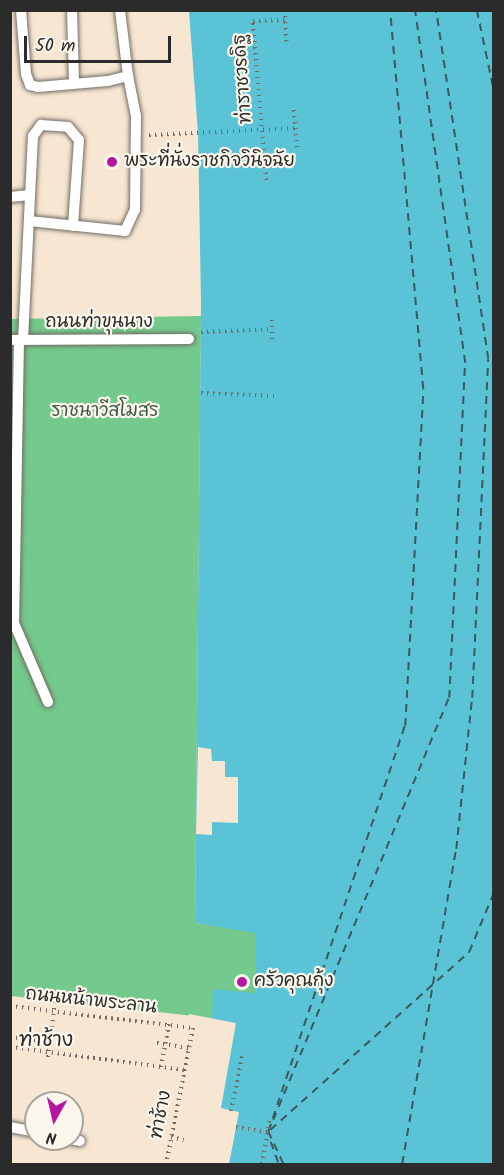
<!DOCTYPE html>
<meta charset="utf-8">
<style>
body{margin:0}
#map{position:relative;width:504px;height:1175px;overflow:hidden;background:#f7e6d1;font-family:Kalam,"Playpen Sans Thai",sans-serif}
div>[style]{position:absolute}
.green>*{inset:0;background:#74c98c}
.water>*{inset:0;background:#5ac4d6}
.pier>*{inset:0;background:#f7e6d1}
.ferry>*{height:1.5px;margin-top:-0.75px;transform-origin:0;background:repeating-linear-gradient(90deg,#39595e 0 8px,transparent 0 14px)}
.path>*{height:4px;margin-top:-2px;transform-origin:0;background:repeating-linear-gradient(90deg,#726c65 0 1.5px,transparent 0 6px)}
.roads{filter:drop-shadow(0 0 2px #726c65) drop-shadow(0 0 2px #726c65)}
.lane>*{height:10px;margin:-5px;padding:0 5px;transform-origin:5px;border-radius:5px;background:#fff}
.dots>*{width:16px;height:16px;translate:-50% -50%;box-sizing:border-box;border:3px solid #fbf7ec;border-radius:50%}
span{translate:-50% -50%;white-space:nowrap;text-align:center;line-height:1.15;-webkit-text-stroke:4.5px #fbf7ec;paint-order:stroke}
.street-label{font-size:18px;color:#2b2b2b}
.poi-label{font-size:18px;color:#2b2b2b}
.left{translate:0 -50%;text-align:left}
.park-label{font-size:18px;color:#415a48}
.neighbourhood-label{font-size:20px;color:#2b2b2b}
.frame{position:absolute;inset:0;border:12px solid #2b2b2b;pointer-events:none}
.north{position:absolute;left:24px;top:1091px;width:60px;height:60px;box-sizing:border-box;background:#fbf7ec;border:2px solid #a8a59f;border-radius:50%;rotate:188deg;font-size:16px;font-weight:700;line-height:24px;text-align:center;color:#2b2b2b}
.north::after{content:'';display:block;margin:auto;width:21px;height:27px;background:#b5179e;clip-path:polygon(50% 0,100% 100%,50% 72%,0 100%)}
.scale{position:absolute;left:24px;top:36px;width:147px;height:27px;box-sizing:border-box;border:3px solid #2b2b2b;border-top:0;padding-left:8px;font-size:18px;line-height:21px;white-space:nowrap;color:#2b2b2b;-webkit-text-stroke:4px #fbf7ec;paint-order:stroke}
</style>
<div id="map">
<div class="green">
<i style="clip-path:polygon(201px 316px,195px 923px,256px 932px,256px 994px,212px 1018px,11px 996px,10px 319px)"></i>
</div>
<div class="water">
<i style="clip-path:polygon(189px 11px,493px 11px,493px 1164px,158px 1164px,192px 1015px,212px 1018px,213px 989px,256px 993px,256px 933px,195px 923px,201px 303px,198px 133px)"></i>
</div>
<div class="pier">
<i style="clip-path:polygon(198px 747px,211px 749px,212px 761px,225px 761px,225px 777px,238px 777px,238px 823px,212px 822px,212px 835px,196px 834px)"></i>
<i style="clip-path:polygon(189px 1014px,236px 1023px,221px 1108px,239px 1112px,229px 1164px,155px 1164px,173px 1069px)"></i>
</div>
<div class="ferry">
<i style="left:477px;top:10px;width:83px;rotate:78.1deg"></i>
<i style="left:273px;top:1120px;width:457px;rotate:-67.4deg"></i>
<i style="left:449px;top:698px;width:335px;rotate:-87.3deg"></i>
<i style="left:465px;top:363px;width:357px;rotate:-98.1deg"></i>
<i style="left:270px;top:1130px;width:267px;rotate:-41.8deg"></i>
<i style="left:469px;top:952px;width:65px;rotate:-67.4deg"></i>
<i style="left:271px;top:1142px;width:23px;rotate:70deg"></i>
<i style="left:283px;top:1164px;width:35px;rotate:-115deg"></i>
<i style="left:268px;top:1132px;width:428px;rotate:-71.4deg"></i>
<i style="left:405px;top:726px;width:337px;rotate:-86.9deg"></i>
<i style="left:423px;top:389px;width:380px;rotate:-95deg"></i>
<i style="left:402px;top:1164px;width:320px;rotate:-80.3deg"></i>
<i style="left:456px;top:849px;width:152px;rotate:-84deg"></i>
<i style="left:472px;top:698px;width:339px;rotate:-87.3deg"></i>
<i style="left:488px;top:359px;width:353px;rotate:-98.5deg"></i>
</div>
<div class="path">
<i style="left:285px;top:10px;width:36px;rotate:87deg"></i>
<i style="left:294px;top:110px;width:38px;rotate:85deg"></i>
<i style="left:149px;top:135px;width:146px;rotate:-2.7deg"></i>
<i style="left:266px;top:180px;width:160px;rotate:-94.7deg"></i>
<i style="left:253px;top:21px;width:33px;rotate:-2deg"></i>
<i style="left:201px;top:332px;width:71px;rotate:-2.4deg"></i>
<i style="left:272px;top:339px;width:21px;rotate:-90deg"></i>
<i style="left:201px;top:393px;width:73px;rotate:2.4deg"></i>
<i style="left:10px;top:1006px;width:184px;rotate:6.9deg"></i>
<i style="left:193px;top:1028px;width:139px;rotate:101.2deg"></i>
<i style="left:10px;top:1037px;width:40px;rotate:7.1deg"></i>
<i style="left:157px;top:1043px;width:32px;rotate:9deg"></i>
<i style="left:10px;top:1047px;width:177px;rotate:7.5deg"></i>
<i style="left:48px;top:1057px;width:56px;rotate:-82.9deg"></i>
<i style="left:161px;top:1067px;width:44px;rotate:-79.5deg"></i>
<i style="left:231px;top:1111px;width:60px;rotate:-78.5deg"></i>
<i style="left:236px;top:1127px;width:32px;rotate:9deg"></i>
<i style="left:171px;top:1137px;width:13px;rotate:13deg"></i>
<i style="left:262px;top:1164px;width:47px;rotate:-80.1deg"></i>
</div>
<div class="roads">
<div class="lane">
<i style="left:21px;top:10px;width:64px;rotate:85.5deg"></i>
<i style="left:26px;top:74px;width:12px;rotate:70deg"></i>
<i style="left:30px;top:85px;width:8px;rotate:14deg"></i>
<i style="left:38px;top:87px;width:70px;rotate:-4.9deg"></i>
<i style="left:108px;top:81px;width:21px;rotate:-14deg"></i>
<i style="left:128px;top:76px;width:66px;rotate:-96.9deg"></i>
<i style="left:72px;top:10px;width:73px;rotate:88.4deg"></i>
<i style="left:10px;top:197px;width:20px;rotate:-6deg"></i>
<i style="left:29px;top:221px;width:97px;rotate:5.9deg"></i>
<i style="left:125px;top:231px;width:23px;rotate:-65deg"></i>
<i style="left:135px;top:210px;width:94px;rotate:-89.4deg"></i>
<i style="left:136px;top:116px;width:41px;rotate:-101.3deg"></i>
<i style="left:10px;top:340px;width:179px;rotate:-0.3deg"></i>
<i style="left:19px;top:340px;width:283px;rotate:91deg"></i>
<i style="left:14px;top:623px;width:86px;rotate:66.7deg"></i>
<i style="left:23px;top:340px;width:204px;rotate:-87.2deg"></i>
<i style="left:33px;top:136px;width:14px;rotate:-54deg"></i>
<i style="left:41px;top:125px;width:27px;rotate:4deg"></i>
<i style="left:68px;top:127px;width:17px;rotate:50deg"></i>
<i style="left:79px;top:140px;width:86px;rotate:94deg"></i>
<i style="left:10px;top:1127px;width:26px;rotate:11deg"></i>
<i style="left:69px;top:1139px;width:11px;rotate:10deg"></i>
</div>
</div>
<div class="dots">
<i style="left:112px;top:162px;background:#b5179e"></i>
<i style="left:242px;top:982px;background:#b5179e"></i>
</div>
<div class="street-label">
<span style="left:244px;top:79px;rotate:-94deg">ท่าราชวรดิฐ</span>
<span style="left:99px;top:323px">ถนนท่าขุนนาง</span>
<span style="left:91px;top:1002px;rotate:6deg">ถนนหน้าพระลาน</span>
<span style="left:162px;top:1115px;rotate:-79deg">ท่าช้าง</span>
</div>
<div class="poi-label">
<span class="left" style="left:124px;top:162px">พระที่นั่งราชกิจวินิจฉัย</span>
<span class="left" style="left:254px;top:982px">ครัวคุณกุ้ง</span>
</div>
<div class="park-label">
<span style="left:105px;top:412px">ราชนาวีสโมสร</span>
</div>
<div class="neighbourhood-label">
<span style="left:46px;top:1041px">ท่าช้าง</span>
</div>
<div class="frame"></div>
<div class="north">N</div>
<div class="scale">50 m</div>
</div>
